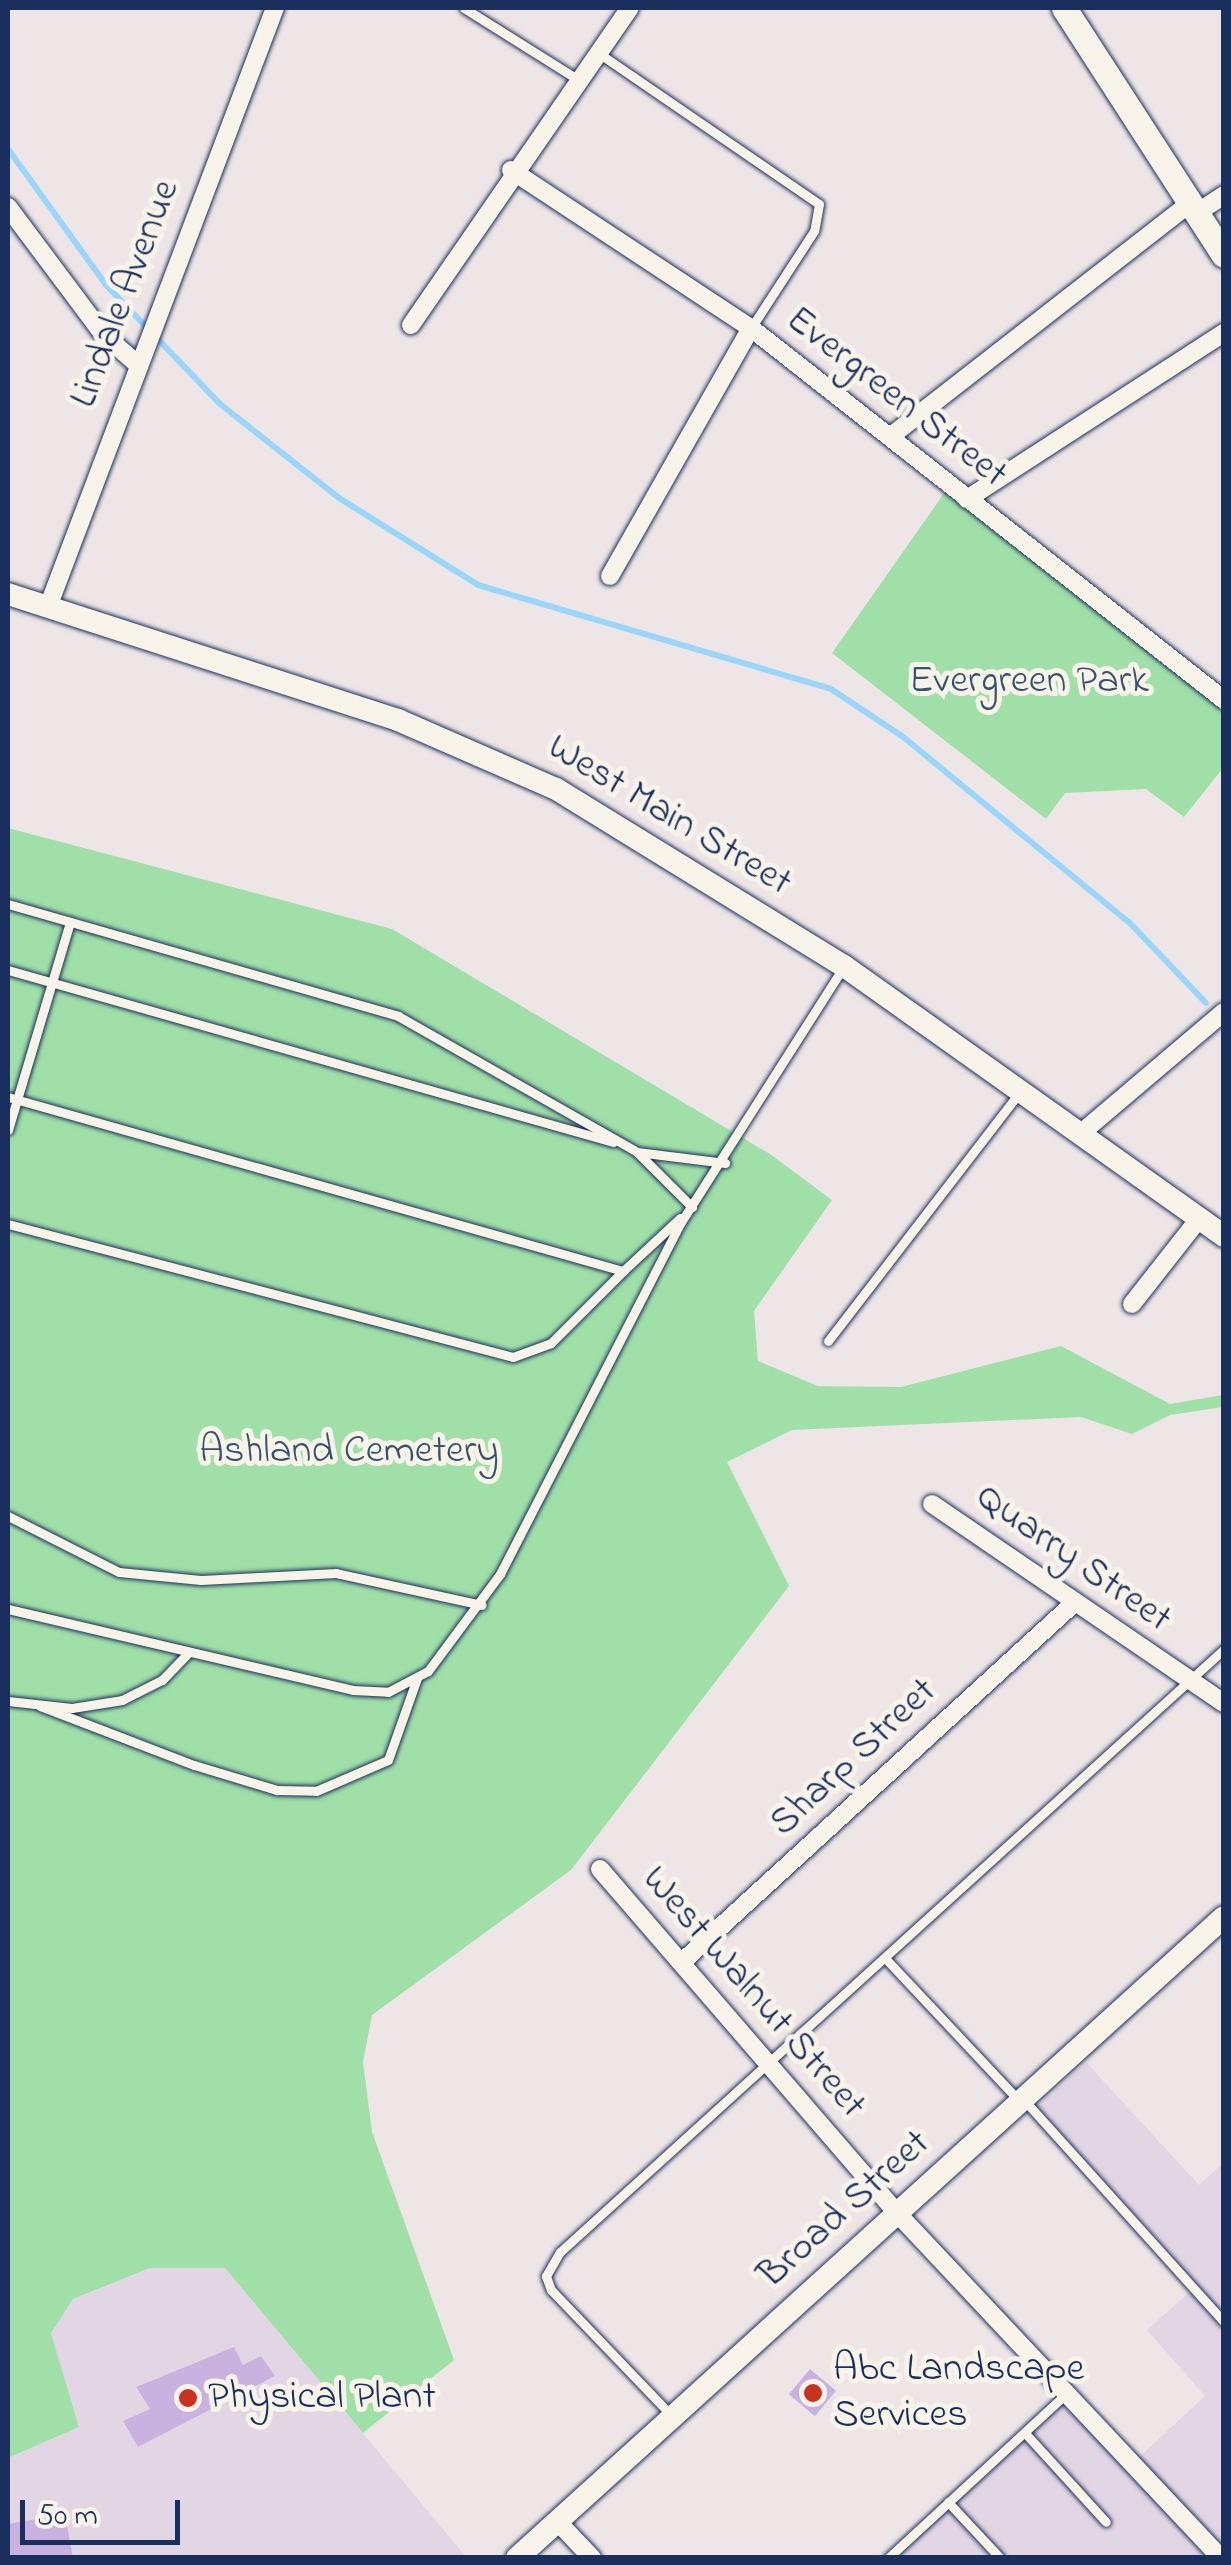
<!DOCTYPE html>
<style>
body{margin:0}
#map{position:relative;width:1231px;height:2565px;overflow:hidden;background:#eee6e6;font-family:"Indie Flower",sans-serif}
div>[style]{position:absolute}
.built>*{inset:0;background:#e3d6e4}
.green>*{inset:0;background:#a0e0a8}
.stream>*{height:6px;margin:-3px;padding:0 3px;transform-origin:3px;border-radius:3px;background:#9ad5fa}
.building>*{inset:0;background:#cab2e0;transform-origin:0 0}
.roads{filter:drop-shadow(0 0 2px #1b2f5e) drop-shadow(0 0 2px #1b2f5e)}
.service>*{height:9px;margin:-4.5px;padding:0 4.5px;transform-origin:4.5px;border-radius:4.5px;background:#f7f3e8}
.minor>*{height:18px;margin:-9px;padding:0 9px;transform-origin:9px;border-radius:9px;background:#f7f3e8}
.tertiary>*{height:22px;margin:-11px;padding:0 11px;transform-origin:11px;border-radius:11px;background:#f7f3e8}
.secondary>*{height:25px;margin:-12.5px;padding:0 12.5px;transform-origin:12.5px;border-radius:12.5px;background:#f7f3e8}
.dots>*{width:28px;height:28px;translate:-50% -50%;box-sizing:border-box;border:5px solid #f7f3e8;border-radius:50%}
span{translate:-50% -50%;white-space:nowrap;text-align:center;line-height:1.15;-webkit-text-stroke:10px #f7f3e8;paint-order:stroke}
.street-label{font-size:40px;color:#1b2f5e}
.park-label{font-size:40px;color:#36526d}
.poi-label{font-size:40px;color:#1b2f5e}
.left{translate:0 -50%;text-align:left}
.frame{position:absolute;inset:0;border:10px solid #1b2f5e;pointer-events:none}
.scale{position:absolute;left:20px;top:2500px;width:160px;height:45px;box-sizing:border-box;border:5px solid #1b2f5e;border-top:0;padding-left:12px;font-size:30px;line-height:35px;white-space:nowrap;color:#1b2f5e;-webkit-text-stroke:8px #f7f3e8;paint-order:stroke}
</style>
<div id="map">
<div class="built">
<i style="clip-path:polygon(1086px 2062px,1199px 2185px,1223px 2163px,1223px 2557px,882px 2558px,1069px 2385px,1136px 2460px,1205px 2396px,1147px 2330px,1196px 2286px,1035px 2109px)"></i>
<i style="clip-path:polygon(150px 2268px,225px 2268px,466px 2557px,8px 2557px,8px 2458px,79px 2427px,50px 2333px,73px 2299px)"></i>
</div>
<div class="green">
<i style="clip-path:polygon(945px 492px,1223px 708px,1223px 768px,1184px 817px,1146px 789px,1065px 793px,1046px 819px,832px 653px)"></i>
<i style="clip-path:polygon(8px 828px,392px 929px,770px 1154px,832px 1200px,754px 1311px,758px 1361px,818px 1386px,901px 1387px,1061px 1346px,1170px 1404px,1223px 1395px,1223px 1407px,1170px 1415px,1132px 1434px,1081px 1417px,792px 1430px,727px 1462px,789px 1586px,571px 1870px,372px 2015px,363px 2062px,372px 2132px,454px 2360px,363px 2433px,225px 2268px,150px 2268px,73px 2299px,51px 2333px,79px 2427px,8px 2458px)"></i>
</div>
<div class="stream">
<i style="left:8px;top:149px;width:168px;rotate:54.2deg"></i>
<i style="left:106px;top:285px;width:165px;rotate:46.2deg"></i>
<i style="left:220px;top:404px;width:152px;rotate:38.3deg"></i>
<i style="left:339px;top:498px;width:164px;rotate:32deg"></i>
<i style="left:478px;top:585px;width:368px;rotate:16.4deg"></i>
<i style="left:831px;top:689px;width:85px;rotate:33.5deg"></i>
<i style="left:902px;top:736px;width:295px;rotate:39.4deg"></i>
<i style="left:1130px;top:923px;width:110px;rotate:46.5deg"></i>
</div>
<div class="building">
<i style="clip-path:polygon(234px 2347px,243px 2365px,261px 2356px,275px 2376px,138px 2447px,123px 2421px,150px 2409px,136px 2387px)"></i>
<i style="left:810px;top:2369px;width:34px;height:33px;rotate:40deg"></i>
<i style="clip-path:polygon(65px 2514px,73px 2558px,8px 2558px,8px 2524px)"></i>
</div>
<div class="roads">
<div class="service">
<i style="left:464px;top:8px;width:133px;rotate:32.1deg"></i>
<i style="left:597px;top:52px;width:269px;rotate:34.4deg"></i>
<i style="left:819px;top:204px;width:27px;rotate:100deg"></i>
<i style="left:814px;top:231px;width:116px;rotate:123deg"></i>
<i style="left:8px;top:904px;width:406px;rotate:16deg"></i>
<i style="left:398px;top:1016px;width:275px;rotate:29.6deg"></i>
<i style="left:637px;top:1152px;width:89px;rotate:7.1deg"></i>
<i style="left:8px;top:970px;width:629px;rotate:15.87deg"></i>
<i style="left:8px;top:1097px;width:639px;rotate:15.8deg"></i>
<i style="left:623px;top:1271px;width:78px;rotate:-42.9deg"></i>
<i style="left:8px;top:1130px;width:217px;rotate:-73.4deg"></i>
<i style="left:637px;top:1152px;width:78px;rotate:45deg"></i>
<i style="left:8px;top:1224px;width:522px;rotate:14.75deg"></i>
<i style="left:513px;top:1357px;width:40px;rotate:-20.2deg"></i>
<i style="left:551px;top:1343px;width:102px;rotate:-45deg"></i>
<i style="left:828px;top:1341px;width:313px;rotate:-52.4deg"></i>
<i style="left:8px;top:1516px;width:124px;rotate:26.8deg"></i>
<i style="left:119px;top:1572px;width:82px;rotate:5.6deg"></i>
<i style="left:201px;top:1580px;width:135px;rotate:-3deg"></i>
<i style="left:336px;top:1573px;width:149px;rotate:12.4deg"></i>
<i style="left:8px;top:1609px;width:354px;rotate:13.2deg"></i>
<i style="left:353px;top:1690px;width:35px;rotate:3deg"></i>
<i style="left:388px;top:1692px;width:45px;rotate:-27.7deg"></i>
<i style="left:428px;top:1671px;width:121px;rotate:-53.4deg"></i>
<i style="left:500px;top:1574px;width:396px;rotate:-62.8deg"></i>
<i style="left:681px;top:1222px;width:303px;rotate:-57.5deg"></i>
<i style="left:8px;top:1701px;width:64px;rotate:6.2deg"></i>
<i style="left:72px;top:1708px;width:51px;rotate:-9.1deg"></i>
<i style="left:122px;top:1700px;width:45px;rotate:-26.6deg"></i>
<i style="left:162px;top:1680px;width:37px;rotate:-46deg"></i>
<i style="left:40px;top:1706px;width:165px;rotate:21deg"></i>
<i style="left:194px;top:1765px;width:87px;rotate:16.8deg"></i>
<i style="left:277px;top:1790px;width:39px;rotate:1deg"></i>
<i style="left:316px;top:1791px;width:78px;rotate:-23.3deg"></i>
<i style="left:388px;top:1760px;width:87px;rotate:-70.5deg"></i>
<i style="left:885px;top:1958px;width:197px;rotate:46.8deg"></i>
<i style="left:1025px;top:2101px;width:297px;rotate:48deg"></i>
<i style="left:671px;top:2415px;width:173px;rotate:-133.8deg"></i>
<i style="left:551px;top:2290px;width:15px;rotate:-110deg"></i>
<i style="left:546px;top:2276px;width:28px;rotate:-60deg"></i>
<i style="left:560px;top:2252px;width:897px;rotate:-42.24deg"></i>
<i style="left:1025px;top:2433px;width:120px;rotate:47.7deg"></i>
<i style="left:948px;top:2502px;width:76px;rotate:47.1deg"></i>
<i style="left:888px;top:2558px;width:243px;rotate:-42.7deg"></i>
</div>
<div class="minor">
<i style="left:511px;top:170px;width:287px;rotate:33.4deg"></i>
<i style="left:751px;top:328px;width:602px;rotate:38.18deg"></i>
<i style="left:8px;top:207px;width:159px;rotate:53.2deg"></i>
<i style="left:103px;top:334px;width:45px;rotate:41.4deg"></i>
<i style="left:1198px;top:212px;width:31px;rotate:-33deg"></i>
<i style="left:411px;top:325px;width:385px;rotate:-55.4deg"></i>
<i style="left:891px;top:436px;width:381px;rotate:-37.9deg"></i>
<i style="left:967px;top:499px;width:306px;rotate:-32.9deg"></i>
<i style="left:610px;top:576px;width:285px;rotate:-60.4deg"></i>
<i style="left:48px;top:607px;width:641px;rotate:-69.25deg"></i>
<i style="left:1080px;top:1134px;width:189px;rotate:-40.3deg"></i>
<i style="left:1132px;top:1304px;width:108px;rotate:-51.8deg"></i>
<i style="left:932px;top:1504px;width:353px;rotate:34.3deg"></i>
<i style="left:600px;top:1869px;width:454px;rotate:49.2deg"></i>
<i style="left:897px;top:2213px;width:473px;rotate:46.8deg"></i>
<i style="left:682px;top:1962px;width:530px;rotate:-42.48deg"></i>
<i style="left:557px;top:2521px;width:51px;rotate:46.6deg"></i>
</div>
<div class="tertiary">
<i style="left:8px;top:594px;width:410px;rotate:17.9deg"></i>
<i style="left:398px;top:720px;width:172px;rotate:23.6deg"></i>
<i style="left:556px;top:789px;width:338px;rotate:31.6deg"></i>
<i style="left:844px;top:966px;width:466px;rotate:35.4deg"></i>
<i style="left:517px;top:2558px;width:954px;rotate:-42.2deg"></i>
</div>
<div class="secondary">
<i style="left:1064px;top:8px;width:294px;rotate:57.1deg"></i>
</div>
</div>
<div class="dots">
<i style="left:813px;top:2393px;background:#c8321e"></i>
<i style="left:188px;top:2398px;background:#c8321e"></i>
</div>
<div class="street-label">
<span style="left:126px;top:294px;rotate:-69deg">Lindale Avenue</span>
<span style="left:896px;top:398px;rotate:38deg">Evergreen Street</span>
<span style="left:669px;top:816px;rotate:31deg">West Main Street</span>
<span style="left:1073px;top:1559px;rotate:35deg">Quarry Street</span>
<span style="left:854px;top:1758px;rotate:-43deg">Sharp Street</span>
<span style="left:753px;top:1993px;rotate:49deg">West Walnut Street</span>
<span style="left:845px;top:2210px;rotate:-42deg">Broad Street</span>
</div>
<div class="park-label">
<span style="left:1029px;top:682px">Evergreen Park</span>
<span style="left:349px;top:1452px">Ashland Cemetery</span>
</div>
<div class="poi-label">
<span class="left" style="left:833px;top:2393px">Abc Landscape<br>Services</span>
<span class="left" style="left:208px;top:2398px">Physical Plant</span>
</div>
<div class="frame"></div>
<div class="scale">50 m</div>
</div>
